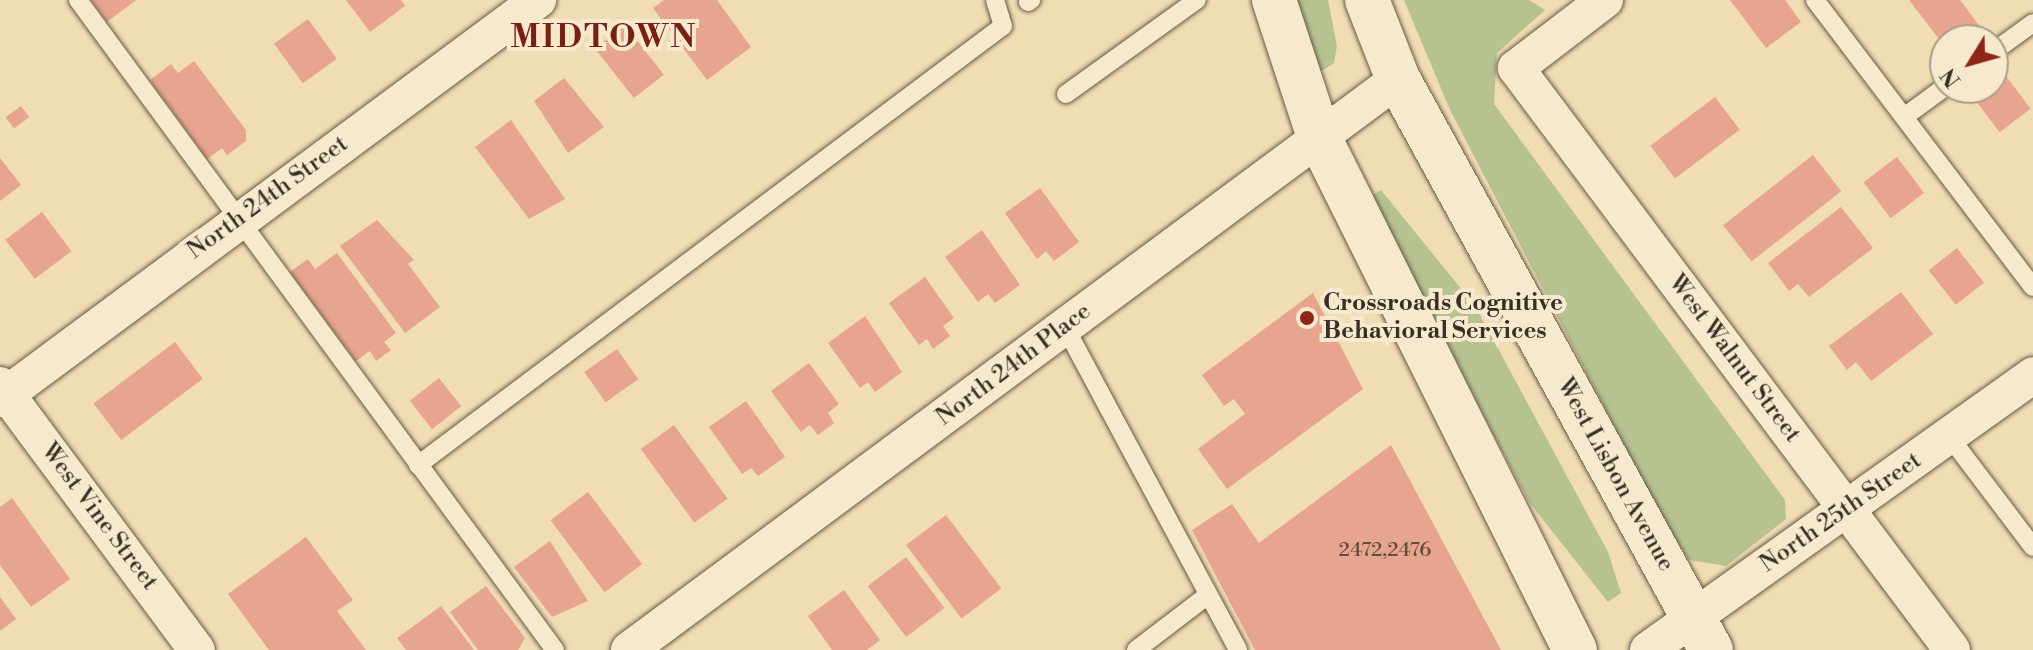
<!DOCTYPE html>
<style>
body{margin:0}
#map{position:relative;width:2033px;height:650px;overflow:hidden;background:#f1ddb4;font-family:"Libre Bodoni",serif}
div>[style]{position:absolute}
.green>*{inset:0;background:#b6c290}
.building>*{inset:0;background:#e7a48f;transform-origin:0 0}
.roads{filter:drop-shadow(0 0 2px #675a47) drop-shadow(0 0 2px #675a47)}
.lane>*{height:18px;margin:-9px;padding:0 9px;transform-origin:9px;border-radius:9px;background:#f6e9ce}
.street>*{height:36px;margin:-18px;padding:0 18px;transform-origin:18px;border-radius:18px;background:#f6e9ce}
.secondary>*{height:44px;margin:-22px;padding:0 22px;transform-origin:22px;border-radius:22px;background:#f6e9ce}
.dots>*{width:22px;height:22px;translate:-50% -50%;box-sizing:border-box;border:4px solid #f6e9ce;border-radius:50%}
span{translate:-50% -50%;white-space:nowrap;text-align:center;line-height:1.15;-webkit-text-stroke:8px #f6e9ce;paint-order:stroke}
.number-label{font-size:20px;color:#644c3e}
.number-label span{-webkit-text-stroke-width:0}
.street-label{font-size:24px;color:#392e23}
.poi-label{font-size:24px;color:#392e23;font-weight:700}
.left{translate:0 -50%;text-align:left}
.district-label{font-size:32px;color:#7a1f14;font-weight:700;letter-spacing:2px}
.north{position:absolute;left:1929px;top:24px;width:80px;height:80px;box-sizing:border-box;background:#f6e9ce;border:2px solid #aa9e8a;border-radius:50%;rotate:233deg;font-size:22px;font-weight:700;line-height:32px;text-align:center;color:#392e23}
.north::after{content:'';display:block;margin:auto;width:28px;height:36px;background:#8f2418;clip-path:polygon(50% 0,100% 100%,50% 72%,0 100%)}
</style>
<div id="map">
<div class="green">
<i style="clip-path:polygon(1292px 0,1328px 0,1337px 46px,1334px 63px,1317px 74px)"></i>
<i style="clip-path:polygon(1404px 0,1529px 0,1545px 10px,1497px 53px,1494px 104px,1785px 500px,1786px 519px,1726px 566px,1689px 560px,1660px 514px,1450px 110px)"></i>
<i style="clip-path:polygon(1381px 190px,1475px 306px,1608px 552px,1621px 593px,1608px 602px,1529px 502px,1368px 198px)"></i>
</div>
<div class="building">
<i style="clip-path:polygon(91px 0,136px 0,107px 22px)"></i>
<i style="clip-path:polygon(346px 0,401px 0,405px 6px,370px 32px)"></i>
<i style="clip-path:polygon(664px 0,717px 0,751px 47px,707px 80px,653px 8px)"></i>
<i style="clip-path:polygon(1730px 0,1785px 0,1801px 22px,1766px 48px)"></i>
<i style="clip-path:polygon(1909px 0,1960px 0,1987px 36px,1945px 40px,1945px 69px,1931px 51px,1942px 43px)"></i>
<i style="left:308px;top:19px;width:49px;height:42px;rotate:54deg"></i>
<i style="left:625px;top:25px;width:63px;height:38px;rotate:52deg"></i>
<i style="clip-path:polygon(194px 61px,246px 130px,246px 141px,227px 155px,222px 148px,207px 159px,150px 80px,171px 64px,178px 73px)"></i>
<i style="left:2006px;top:76px;width:41px;height:39px;rotate:53deg"></i>
<i style="clip-path:polygon(564px 78px,604px 127px,568px 153px,534px 101px)"></i>
<i style="left:1715px;top:97px;width:41px;height:81px;rotate:53deg"></i>
<i style="left:21px;top:106px;width:14px;height:19px;rotate:54deg"></i>
<i style="clip-path:polygon(511px 120px,565px 199px,529px 219px,475px 147px)"></i>
<i style="left:1813px;top:155px;width:46px;height:114px;rotate:52deg"></i>
<i style="left:1897px;top:157px;width:45px;height:42px;rotate:53deg"></i>
<i style="clip-path:polygon(0 158px,21px 185px,0 201px)"></i>
<i style="clip-path:polygon(1040px 188px,1079px 242px,1054px 261px,1046px 251px,1037px 259px,1005px 213px)"></i>
<i style="clip-path:polygon(1841px 207px,1873px 248px,1809px 297px,1798px 284px,1789px 291px,1768px 263px)"></i>
<i style="left:42px;top:212px;width:49px;height:46px;rotate:53deg"></i>
<i style="clip-path:polygon(377px 220px,414px 260px,408px 264px,440px 307px,405px 333px,340px 246px)"></i>
<i style="clip-path:polygon(982px 230px,1020px 285px,995px 303px,988px 294px,978px 302px,945px 257px)"></i>
<i style="left:1957px;top:248px;width:44px;height:36px;rotate:52deg"></i>
<i style="clip-path:polygon(337px 253px,396px 333px,384px 342px,391px 350px,376px 361px,370px 351px,356px 361px,290px 272px,308px 259px,315px 269px)"></i>
<i style="clip-path:polygon(925px 277px,954px 318px,943px 326px,950px 336px,933px 349px,927px 339px,919px 345px,889px 303px)"></i>
<i style="clip-path:polygon(1901px 292px,1933px 334px,1871px 381px,1856px 362px,1847px 370px,1829px 346px)"></i>
<i style="clip-path:polygon(1313px 293px,1363px 389px,1227px 489px,1198px 449px,1245px 414px,1234px 399px,1224px 406px,1202px 375px)"></i>
<i style="clip-path:polygon(865px 316px,902px 372px,875px 392px,868px 382px,860px 388px,828px 343px)"></i>
<i style="left:175px;top:342px;width:46px;height:102px;rotate:53deg"></i>
<i style="left:617px;top:349px;width:37px;height:40px;rotate:55deg"></i>
<i style="clip-path:polygon(809px 363px,839px 404px,828px 413px,834px 423px,818px 435px,810px 425px,801px 432px,771px 391px)"></i>
<i style="left:439px;top:378px;width:36px;height:37px;rotate:52deg"></i>
<i style="clip-path:polygon(746px 401px,785px 457px,758px 476px,751px 468px,742px 474px,709px 427px)"></i>
<i style="left:674px;top:425px;width:91px;height:41px;rotate:54deg"></i>
<i style="clip-path:polygon(1391px 445px,1501px 650px,1255px 650px,1192px 530px,1232px 504px,1259px 543px)"></i>
<i style="left:588px;top:492px;width:90px;height:47px;rotate:53deg"></i>
<i style="clip-path:polygon(12px 498px,70px 579px,31px 607px,0 565px,0 507px)"></i>
<i style="left:946px;top:515px;width:92px;height:50px;rotate:53deg"></i>
<i style="clip-path:polygon(306px 537px,353px 600px,337px 611px,366px 650px,269px 650px,228px 594px)"></i>
<i style="clip-path:polygon(550px 541px,588px 601px,552px 617px,514px 567px)"></i>
<i style="left:906px;top:557px;width:64px;height:48px;rotate:53deg"></i>
<i style="clip-path:polygon(486px 586px,525px 638px,518px 650px,478px 650px,450px 612px)"></i>
<i style="clip-path:polygon(844px 590px,880px 640px,867px 650px,832px 650px,808px 616px)"></i>
<i style="clip-path:polygon(0 597px,16px 619px,0 631px)"></i>
<i style="clip-path:polygon(441px 606px,474px 650px,406px 650px,397px 638px)"></i>
</div>
<div class="roads">
<div class="lane">
<i style="left:78px;top:0;width:806px;rotate:53.73deg"></i>
<i style="left:1815px;top:0;width:360px;rotate:52.8deg"></i>
<i style="left:1028px;top:2px;width:4px;rotate:-34deg"></i>
<i style="left:1993px;top:52px;width:49px;rotate:-35.9deg"></i>
<i style="left:1066px;top:94px;width:161px;rotate:-35.7deg"></i>
<i style="left:1904px;top:117px;width:51px;rotate:-36.2deg"></i>
<i style="left:1065px;top:327px;width:366px;rotate:61.8deg"></i>
<i style="left:1949px;top:436px;width:139px;rotate:52.9deg"></i>
<i style="left:418px;top:465px;width:731px;rotate:-36.89deg"></i>
<i style="left:1003px;top:26px;width:27px;rotate:-107deg"></i>
<i style="left:1136px;top:650px;width:91px;rotate:-37.4deg"></i>
</div>
<div class="street">
<i style="left:1605px;top:0;width:112px;rotate:142.6deg"></i>
<i style="left:1516px;top:68px;width:727px;rotate:53.16deg"></i>
<i style="left:0;top:385px;width:330px;rotate:53.4deg"></i>
<i style="left:0;top:399px;width:670px;rotate:-36.56deg"></i>
<i style="left:629px;top:650px;width:958px;rotate:-36.59deg"></i>
<i style="left:1648px;top:650px;width:473px;rotate:-35.5deg"></i>
</div>
<div class="secondary">
<i style="left:1274px;top:0;width:144px;rotate:71.8deg"></i>
<i style="left:1319px;top:137px;width:573px;rotate:63.48deg"></i>
<i style="left:1367px;top:0;width:85px;rotate:68.6deg"></i>
<i style="left:1398px;top:79px;width:651px;rotate:61.27deg"></i>
</div>
</div>
<div class="dots">
<i style="left:1307px;top:318px;background:#8f2418"></i>
</div>
<div class="number-label">
<span style="left:1385px;top:550px">2472,2476</span>
</div>
<div class="street-label">
<span style="left:268px;top:198px;rotate:-36deg">North 24th Street</span>
<span style="left:1734px;top:359px;rotate:53deg">West Walnut Street</span>
<span style="left:1014px;top:365px;rotate:-37deg">North 24th Place</span>
<span style="left:1615px;top:475px;rotate:61deg">West Lisbon Avenue</span>
<span style="left:1841px;top:513px;rotate:-35deg">North 25th Street</span>
<span style="left:99px;top:517px;rotate:53deg">West Vine Street</span>
</div>
<div class="poi-label">
<span class="left" style="left:1323px;top:318px">Crossroads Cognitive<br>Behavioral Services</span>
</div>
<div class="district-label">
<span style="left:604px;top:37px">MIDTOWN</span>
</div>
<div class="north">N</div>
</div>
